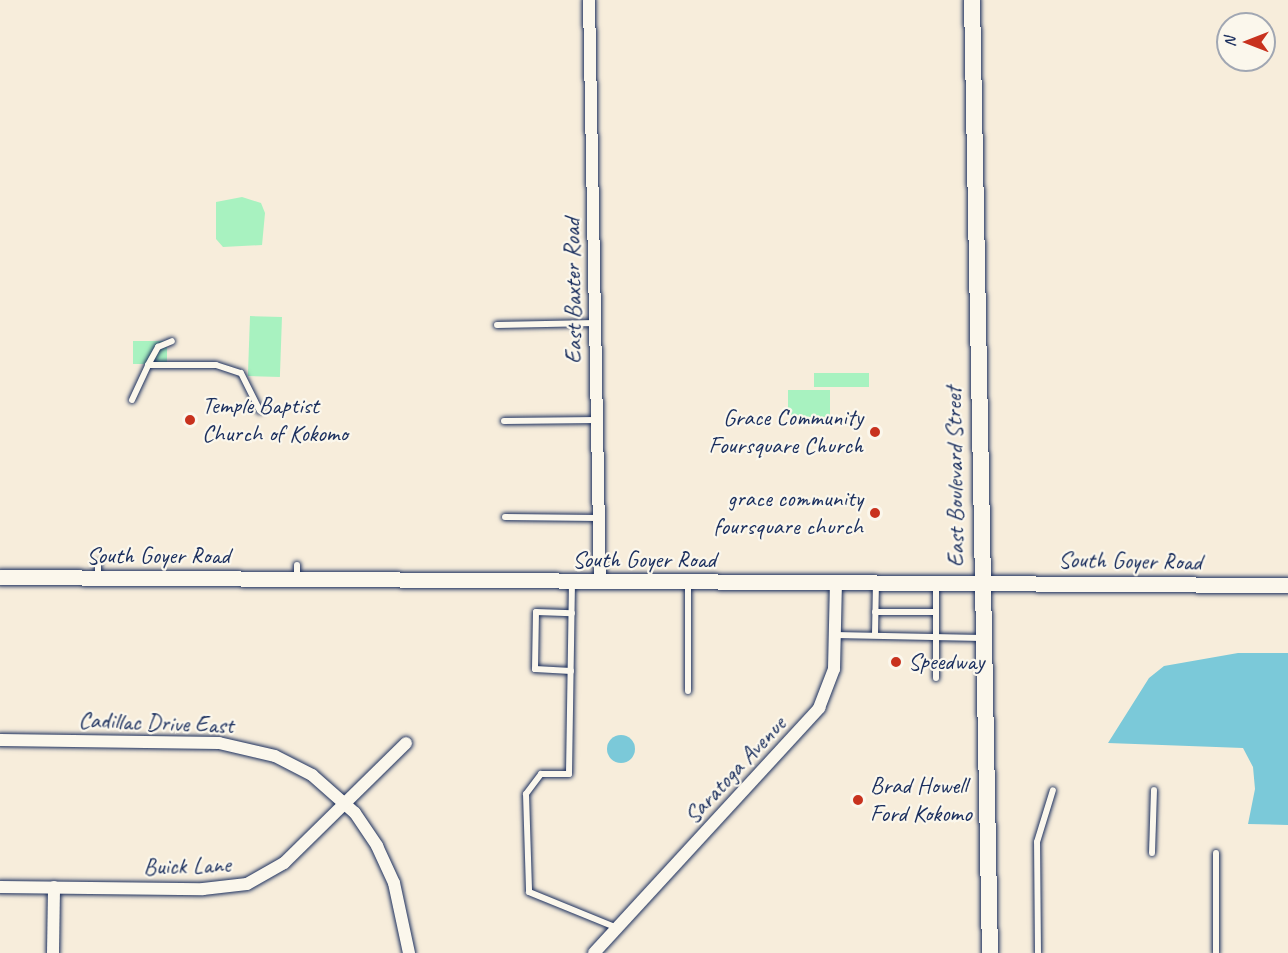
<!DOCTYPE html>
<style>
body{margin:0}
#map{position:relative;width:1288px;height:953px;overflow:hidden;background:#f7eddb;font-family:Caveat,sans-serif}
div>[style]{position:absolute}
.green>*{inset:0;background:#a8f2c0;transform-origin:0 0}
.water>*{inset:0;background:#7bc9d9}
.round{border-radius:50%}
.roads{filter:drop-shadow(0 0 2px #1b2f5e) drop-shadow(0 0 2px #1b2f5e)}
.service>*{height:6px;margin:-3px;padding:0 3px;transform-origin:3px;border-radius:3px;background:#fbf7ec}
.minor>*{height:12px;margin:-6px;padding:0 6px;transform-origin:6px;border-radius:6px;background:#fbf7ec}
.tertiary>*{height:15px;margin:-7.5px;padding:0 7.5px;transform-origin:7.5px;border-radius:7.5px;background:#fbf7ec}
.secondary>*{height:16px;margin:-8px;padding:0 8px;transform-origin:8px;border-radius:8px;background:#fbf7ec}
.dots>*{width:16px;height:16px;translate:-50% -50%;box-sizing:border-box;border:3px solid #fbf7ec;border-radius:50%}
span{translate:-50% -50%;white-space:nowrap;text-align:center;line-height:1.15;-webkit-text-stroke:4.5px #fbf7ec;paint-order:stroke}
.street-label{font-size:24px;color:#1b2f5e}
.poi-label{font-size:24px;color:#1b2f5e}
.left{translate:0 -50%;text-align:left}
.right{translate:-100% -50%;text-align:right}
.north{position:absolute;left:1216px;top:12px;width:60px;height:60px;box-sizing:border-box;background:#fbf7ec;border:2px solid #a1a7b3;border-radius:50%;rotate:270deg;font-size:16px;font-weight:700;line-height:24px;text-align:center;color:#1b2f5e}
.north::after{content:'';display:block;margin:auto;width:21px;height:27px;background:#c8321e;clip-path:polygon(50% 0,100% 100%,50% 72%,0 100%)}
</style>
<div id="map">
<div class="green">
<i style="clip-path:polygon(242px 197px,261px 203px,265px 213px,262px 245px,223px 247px,216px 239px,216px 202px)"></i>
<i style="left:250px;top:316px;width:32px;height:60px;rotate:2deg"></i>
<i style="left:133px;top:341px;width:34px;height:23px"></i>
<i style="left:869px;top:373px;width:14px;height:55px;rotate:90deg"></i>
<i style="left:788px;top:390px;width:42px;height:27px"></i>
</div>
<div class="water">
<i style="clip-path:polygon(1238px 653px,1288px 653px,1288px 825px,1248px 824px,1255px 789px,1253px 767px,1243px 748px,1108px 743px,1149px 678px,1164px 666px)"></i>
<i class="round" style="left:607px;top:735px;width:28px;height:28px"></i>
</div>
<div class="roads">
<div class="service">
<i style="left:497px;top:325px;width:98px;rotate:-1.2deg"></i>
<i style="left:148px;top:365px;width:21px;rotate:-61deg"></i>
<i style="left:158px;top:347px;width:15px;rotate:-23deg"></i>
<i style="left:132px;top:400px;width:38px;rotate:-65deg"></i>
<i style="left:148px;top:365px;width:68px"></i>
<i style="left:216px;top:365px;width:26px;rotate:18deg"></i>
<i style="left:241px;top:373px;width:42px;rotate:63.4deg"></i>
<i style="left:504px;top:421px;width:93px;rotate:-0.6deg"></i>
<i style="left:505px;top:517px;width:93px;rotate:0.6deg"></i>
<i style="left:98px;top:577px;width:14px;rotate:-90deg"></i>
<i style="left:297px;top:579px;width:14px;rotate:-90deg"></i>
<i style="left:572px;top:582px;width:192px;rotate:90.9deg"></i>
<i style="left:569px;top:774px;width:28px;rotate:180deg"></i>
<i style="left:541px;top:774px;width:25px;rotate:127deg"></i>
<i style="left:526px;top:794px;width:98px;rotate:88.2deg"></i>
<i style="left:529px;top:892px;width:95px;rotate:22.2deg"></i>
<i style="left:688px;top:583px;width:108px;rotate:90deg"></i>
<i style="left:875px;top:612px;width:61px"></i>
<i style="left:875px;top:634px;width:51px;rotate:-88.9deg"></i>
<i style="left:835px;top:635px;width:147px;rotate:1.2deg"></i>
<i style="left:571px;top:671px;width:36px;rotate:-177deg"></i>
<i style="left:535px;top:669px;width:57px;rotate:-89deg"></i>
<i style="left:536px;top:612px;width:36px;rotate:2deg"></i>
<i style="left:936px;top:678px;width:95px;rotate:-90deg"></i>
<i style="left:1152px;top:853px;width:63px;rotate:-88.2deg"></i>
<i style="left:1038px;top:953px;width:111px;rotate:-90.5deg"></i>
<i style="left:1037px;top:842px;width:54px;rotate:-72.9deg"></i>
<i style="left:1216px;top:953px;width:100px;rotate:-90deg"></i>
</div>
<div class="minor">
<i style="left:589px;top:0;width:582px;rotate:88.92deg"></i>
<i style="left:0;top:740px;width:219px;rotate:0.8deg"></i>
<i style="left:219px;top:743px;width:57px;rotate:13.1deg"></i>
<i style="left:275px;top:756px;width:42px;rotate:27.2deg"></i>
<i style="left:312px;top:775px;width:57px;rotate:41.5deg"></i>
<i style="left:355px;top:813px;width:40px;rotate:56deg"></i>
<i style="left:377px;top:846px;width:41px;rotate:65.3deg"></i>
<i style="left:394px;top:883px;width:72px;rotate:77.9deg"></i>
<i style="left:0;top:887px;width:203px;rotate:0.6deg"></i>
<i style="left:203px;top:889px;width:44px;rotate:-6.5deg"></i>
<i style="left:247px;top:884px;width:43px;rotate:-29.6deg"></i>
<i style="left:284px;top:863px;width:171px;rotate:-44.5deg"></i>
<i style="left:53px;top:953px;width:66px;rotate:-89.1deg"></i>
<i style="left:594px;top:953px;width:333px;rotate:-47.4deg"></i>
<i style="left:819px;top:708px;width:42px;rotate:-69deg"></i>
<i style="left:834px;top:669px;width:85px;rotate:-88.7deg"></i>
</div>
<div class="tertiary">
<i style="left:0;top:577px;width:1288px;rotate:0.36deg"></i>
</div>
<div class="secondary">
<i style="left:972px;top:0;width:953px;rotate:88.92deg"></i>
</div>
</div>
<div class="dots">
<i style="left:190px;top:420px;background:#c8321e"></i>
<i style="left:875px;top:432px;background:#c8321e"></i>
<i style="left:875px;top:513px;background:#c8321e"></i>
<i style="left:896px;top:662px;background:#c8321e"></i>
<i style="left:858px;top:800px;background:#c8321e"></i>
</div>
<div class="street-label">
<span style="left:573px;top:291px;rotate:-91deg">East Baxter Road</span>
<span style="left:955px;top:477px;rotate:-91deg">East Boulevard Street</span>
<span style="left:158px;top:556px">South Goyer Road</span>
<span style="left:644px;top:560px">South Goyer Road</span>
<span style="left:1130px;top:561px;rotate:1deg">South Goyer Road</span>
<span style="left:156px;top:723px;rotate:2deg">Cadillac Drive East</span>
<span style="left:735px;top:770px;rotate:-47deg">Saratoga Avenue</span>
<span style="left:187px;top:866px;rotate:-2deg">Buick Lane</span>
</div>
<div class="poi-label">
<span class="left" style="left:202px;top:420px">Temple Baptist<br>Church of Kokomo</span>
<span class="right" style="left:863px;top:432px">Grace Community<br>Foursquare Church</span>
<span class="right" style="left:863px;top:513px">grace community<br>foursquare church</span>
<span class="left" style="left:908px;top:662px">Speedway</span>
<span class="left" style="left:870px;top:800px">Brad Howell<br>Ford Kokomo</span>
</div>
<div class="north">N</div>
</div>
